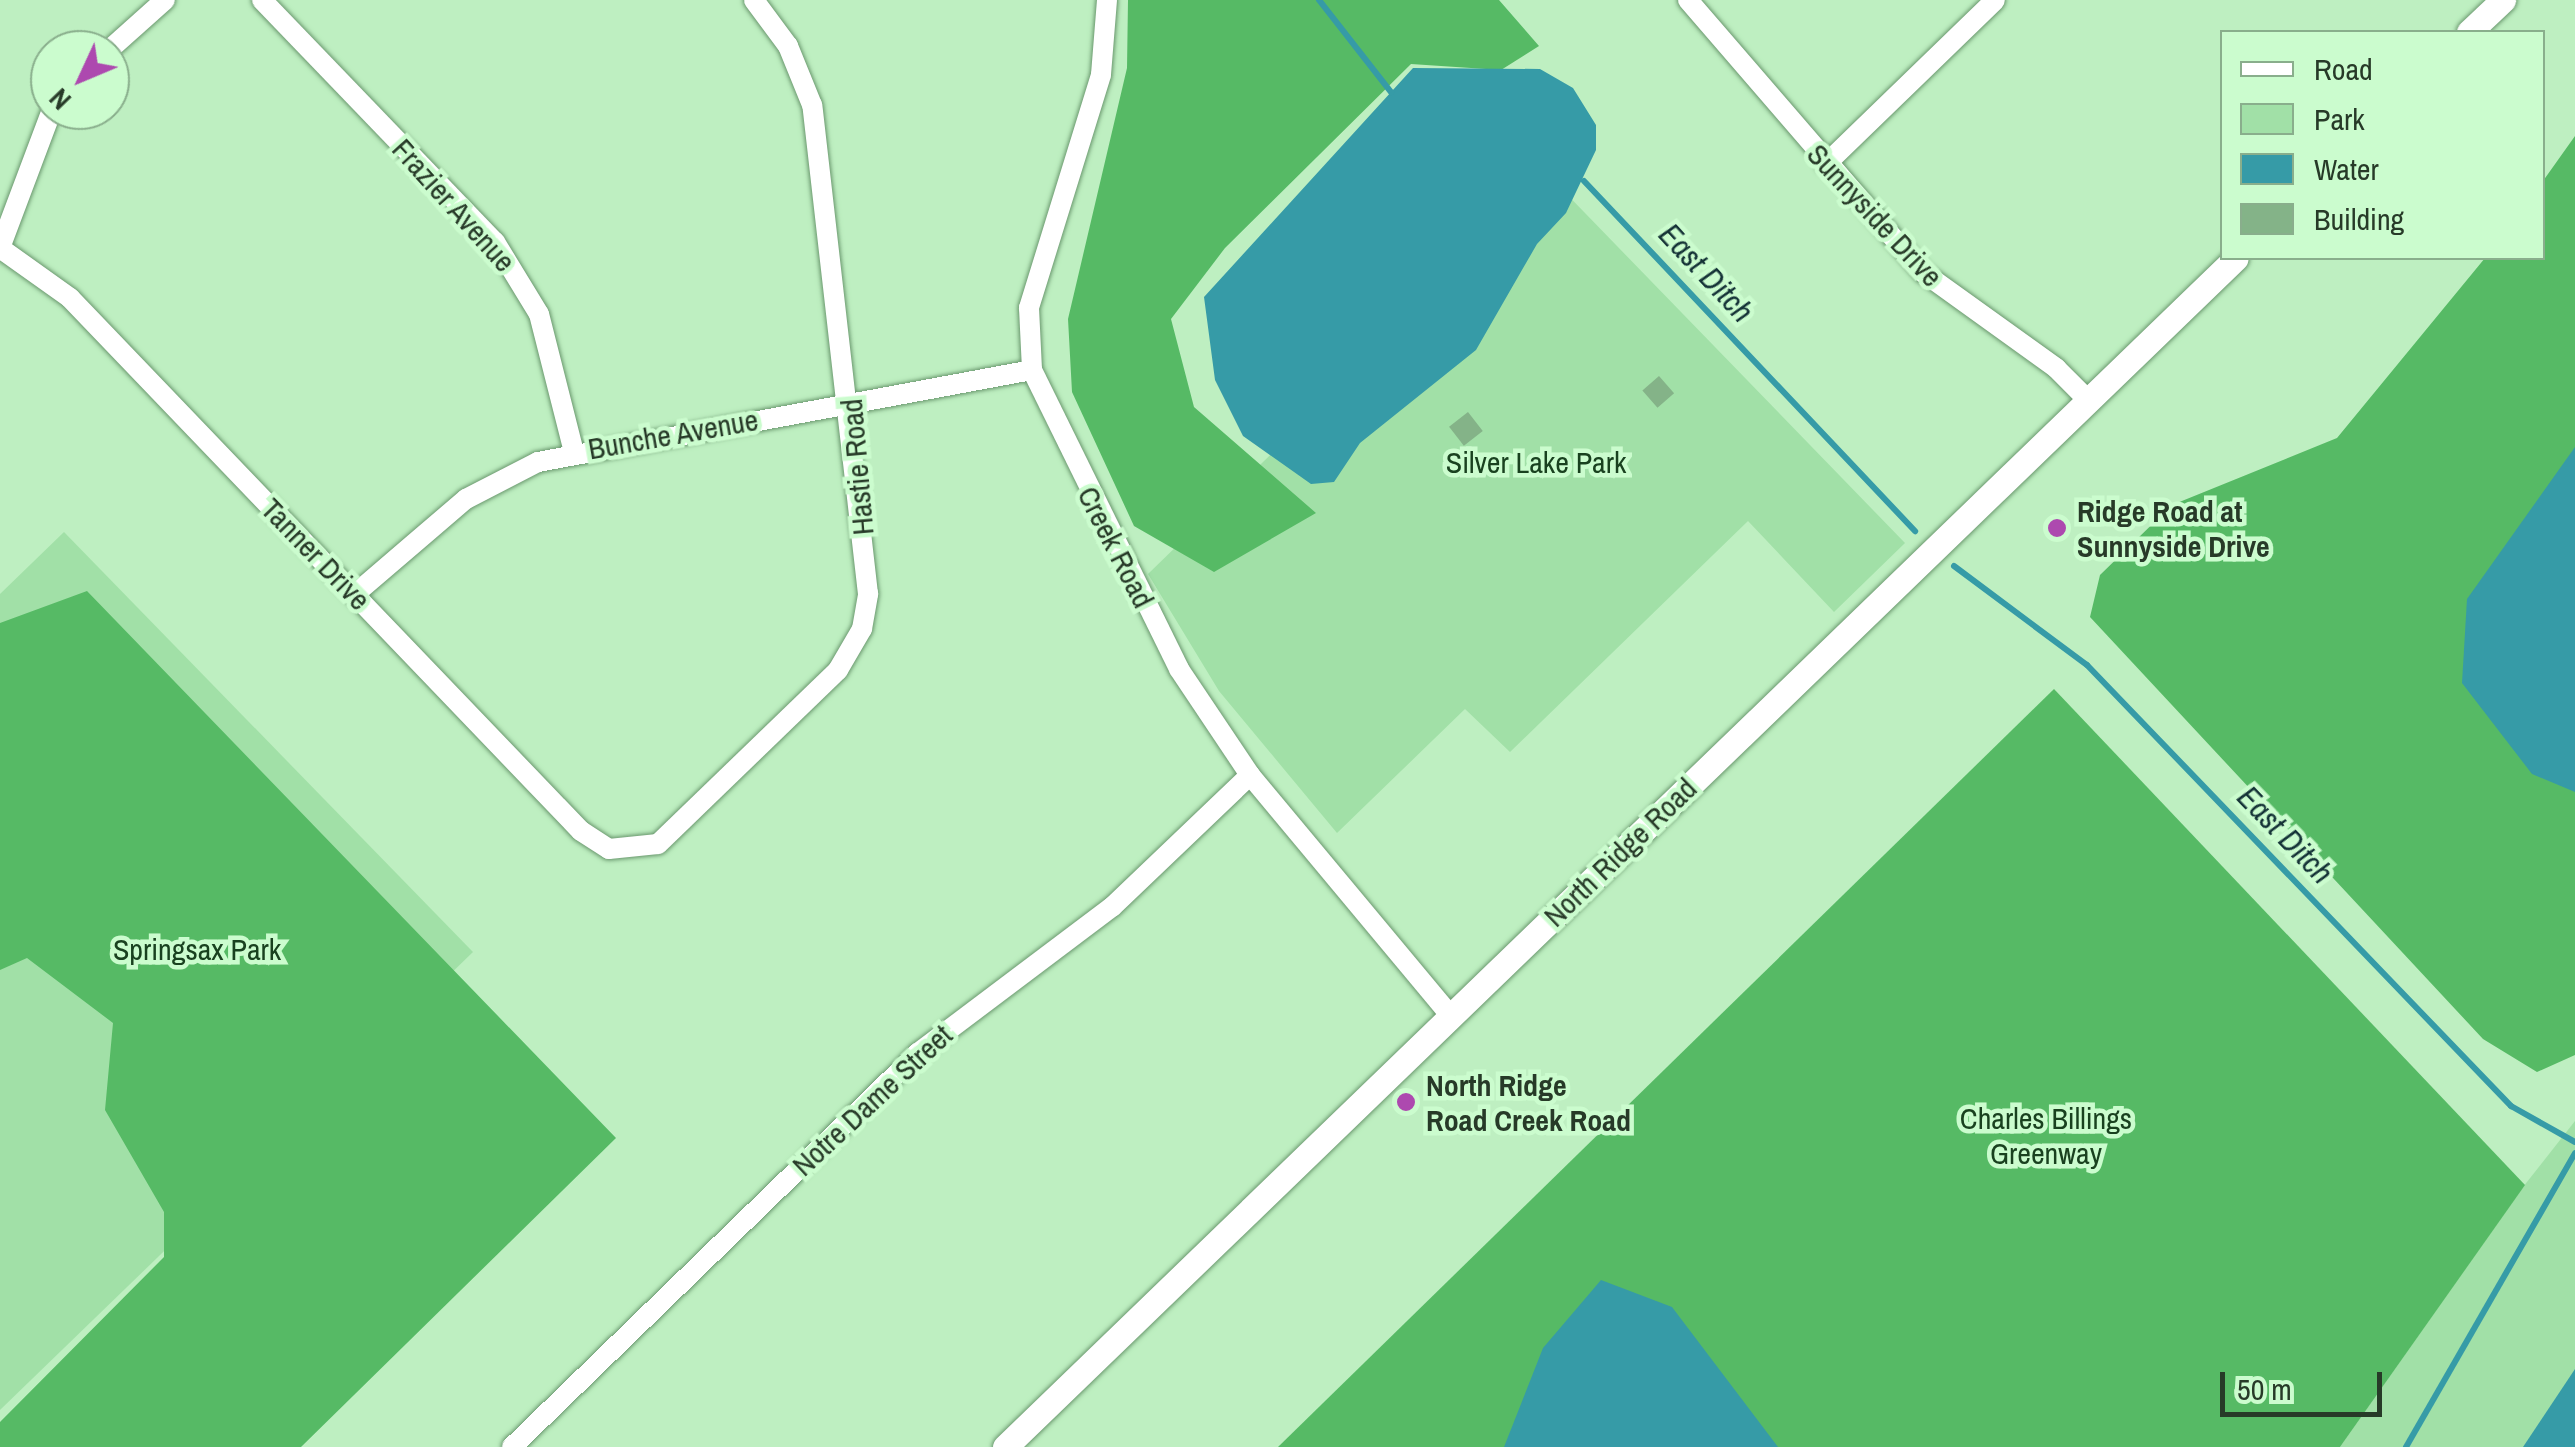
<!DOCTYPE html>
<style>
body{margin:0}
#map{position:relative;width:2575px;height:1447px;overflow:hidden;background:#beefc1;font-family:"Archivo Narrow",sans-serif}
div>[style]{position:absolute}
.green>*{inset:0;background:#a1e0a7}
.forest>*{inset:0;background:#56ba65}
.water>*{inset:0;background:#369ba7}
.stream>*{height:6px;margin:-3px;padding:0 3px;transform-origin:3px;border-radius:3px;background:#369ba7}
.building>*{inset:0;background:#84b388;transform-origin:0 0}
.roads{filter:drop-shadow(0 0 2px #6a986e) drop-shadow(0 0 2px #6a986e)}
.minor>*{height:20px;margin:-10px;padding:0 10px;transform-origin:10px;border-radius:10px;background:#fff}
.tertiary>*{height:25px;margin:-12.5px;padding:0 12.5px;transform-origin:12.5px;border-radius:12.5px;background:#fff}
.dots>*{width:28px;height:28px;translate:-50% -50%;box-sizing:border-box;border:5px solid #cbfcce;border-radius:50%}
span{translate:-50% -50%;white-space:nowrap;text-align:center;line-height:1.15;-webkit-text-stroke:9px #cbfcce;paint-order:stroke}
.street-label{font-size:30px;color:#273a28}
.park-label{font-size:30px;color:#19411f}
.poi-label{font-size:30px;color:#273a28;font-weight:700}
.left{translate:0 -50%;text-align:left}
.water-label{font-size:32px;color:#143236;font-style:italic}
.legend{position:absolute;left:2220px;top:30px;width:325px;height:230px;box-sizing:border-box;background:#cbfcce;border:2px solid #89ae8c;margin:0;padding:12px 18px;list-style:none;font-size:30px;color:#273a28}
.legend li{display:flex;align-items:center;gap:20px;height:50px}
.legend b{width:50px;border:2px solid #89ae8c}
.north{position:absolute;left:30px;top:30px;width:100px;height:100px;box-sizing:border-box;background:#cbfcce;border:2px solid #89ae8c;border-radius:50%;rotate:226deg;font-size:28px;font-weight:700;line-height:40px;text-align:center;color:#273a28}
.north::after{content:'';display:block;margin:auto;width:35px;height:45px;background:#ad49af;clip-path:polygon(50% 0,100% 100%,50% 72%,0 100%)}
.scale{position:absolute;left:2220px;top:1372px;width:162px;height:45px;box-sizing:border-box;border:5px solid #273a28;border-top:0;padding-left:12px;font-size:30px;line-height:35px;white-space:nowrap;color:#273a28;-webkit-text-stroke:8px #cbfcce;paint-order:stroke}
</style>
<div id="map">
<div class="green">
<i style="clip-path:polygon(1553px 180px,1905px 543px,1834px 612px,1748px 521px,1510px 752px,1465px 709px,1337px 833px,1219px 691px,1148px 574px)"></i>
<i style="clip-path:polygon(64px 532px,473px 952px,0 1410px,0 594px)"></i>
<i style="clip-path:polygon(2575px 1121px,2575px 1447px,2340px 1447px,2523px 1187px)"></i>
</div>
<div class="forest">
<i style="clip-path:polygon(1128px 0,1499px 0,1539px 46px,1501px 70px,1411px 64px,1225px 248px,1171px 319px,1194px 407px,1316px 513px,1214px 572px,1134px 526px,1072px 392px,1068px 319px,1127px 68px)"></i>
<i style="clip-path:polygon(2575px 136px,2575px 1055px,2537px 1072px,2483px 1039px,2090px 617px,2100px 575px,2172px 505px,2337px 438px,2485px 258px,2542px 258px,2543px 181px)"></i>
<i style="clip-path:polygon(87px 591px,616px 1138px,301px 1447px,0 1447px,0 1422px,164px 1257px,164px 1212px,105px 1110px,113px 1023px,27px 958px,0 970px,0 623px)"></i>
<i style="clip-path:polygon(2054px 689px,2525px 1185px,2340px 1447px,1278px 1447px)"></i>
</div>
<div class="water">
<i style="clip-path:polygon(1413px 68px,1540px 69px,1573px 88px,1596px 125px,1596px 150px,1566px 213px,1537px 244px,1476px 350px,1360px 443px,1334px 482px,1311px 484px,1243px 436px,1215px 380px,1204px 297px)"></i>
<i style="clip-path:polygon(2575px 447px,2575px 792px,2532px 774px,2462px 683px,2467px 599px)"></i>
<i style="clip-path:polygon(1601px 1280px,1672px 1307px,1778px 1447px,1504px 1447px,1543px 1348px)"></i>
<i style="clip-path:polygon(2575px 1369px,2575px 1447px,2523px 1447px)"></i>
</div>
<div class="stream">
<i style="left:1319px;top:0;width:117px;rotate:52deg"></i>
<i style="left:1584px;top:181px;width:482px;rotate:46.6deg"></i>
<i style="left:1954px;top:566px;width:166px;rotate:36.7deg"></i>
<i style="left:2087px;top:665px;width:612px;rotate:46.13deg"></i>
<i style="left:2511px;top:1106px;width:73px;rotate:29.4deg"></i>
<i style="left:2406px;top:1447px;width:339px;rotate:-60.1deg"></i>
</div>
<div class="building">
<i style="left:1659px;top:376px;width:23px;height:22px;rotate:49deg"></i>
<i style="left:1468px;top:412px;width:24px;height:24px;rotate:52deg"></i>
</div>
<div class="roads">
<div class="minor">
<i style="left:262px;top:0;width:336px;rotate:46.1deg"></i>
<i style="left:495px;top:242px;width:84px;rotate:58.6deg"></i>
<i style="left:539px;top:314px;width:142px;rotate:75.8deg"></i>
<i style="left:1107px;top:0;width:75px;rotate:94.6deg"></i>
<i style="left:1101px;top:75px;width:244px;rotate:107.2deg"></i>
<i style="left:1029px;top:308px;width:62px;rotate:87.2deg"></i>
<i style="left:1032px;top:370px;width:333px;rotate:63.8deg"></i>
<i style="left:1179px;top:669px;width:128px;rotate:56.2deg"></i>
<i style="left:1250px;top:775px;width:314px;rotate:50.2deg"></i>
<i style="left:1688px;top:0;width:361px;rotate:49.2deg"></i>
<i style="left:1924px;top:273px;width:163px;rotate:35.7deg"></i>
<i style="left:2056px;top:368px;width:45px;rotate:45deg"></i>
<i style="left:109px;top:50px;width:75px;rotate:-41.8deg"></i>
<i style="left:1826px;top:164px;width:235px;rotate:-44.1deg"></i>
<i style="left:0;top:248px;width:86px;rotate:35.5deg"></i>
<i style="left:70px;top:298px;width:738px;rotate:46.21deg"></i>
<i style="left:581px;top:831px;width:33px;rotate:33deg"></i>
<i style="left:609px;top:849px;width:49px;rotate:-5.8deg"></i>
<i style="left:658px;top:844px;width:250px;rotate:-44deg"></i>
<i style="left:838px;top:670px;width:48px;rotate:-59.7deg"></i>
<i style="left:862px;top:629px;width:36px;rotate:-80deg"></i>
<i style="left:868px;top:594px;width:492px;rotate:-96.5deg"></i>
<i style="left:812px;top:105px;width:64px;rotate:-112.1deg"></i>
<i style="left:788px;top:46px;width:57px;rotate:-126.5deg"></i>
<i style="left:0;top:248px;width:147px;rotate:-69.4deg"></i>
<i style="left:355px;top:594px;width:146px;rotate:-40.6deg"></i>
<i style="left:466px;top:499px;width:81px;rotate:-27.2deg"></i>
<i style="left:538px;top:462px;width:502px;rotate:-10.55deg"></i>
<i style="left:512px;top:1447px;width:566px;rotate:-44.14deg"></i>
<i style="left:918px;top:1053px;width:243px;rotate:-37deg"></i>
<i style="left:1112px;top:907px;width:191px;rotate:-43.7deg"></i>
</div>
<div class="tertiary">
<i style="left:2469px;top:32px;width:47px;rotate:-43.3deg"></i>
<i style="left:1005px;top:1447px;width:1711px;rotate:-44.01deg"></i>
</div>
</div>
<div class="dots">
<i style="left:2057px;top:528px;background:#ad49af"></i>
<i style="left:1406px;top:1102px;background:#ad49af"></i>
</div>
<div class="street-label">
<span style="left:454px;top:205px;rotate:48deg">Frazier Avenue</span>
<span style="left:1875px;top:215px;rotate:47deg">Sunnyside Drive</span>
<span style="left:673px;top:434px;rotate:-10deg">Bunche Avenue</span>
<span style="left:857px;top:467px;rotate:-95deg">Hastie Road</span>
<span style="left:1116px;top:547px;rotate:63deg">Creek Road</span>
<span style="left:316px;top:554px;rotate:46deg">Tanner Drive</span>
<span style="left:1620px;top:852px;rotate:-44deg">North Ridge Road</span>
<span style="left:872px;top:1100px;rotate:-43deg">Notre Dame Street</span>
</div>
<div class="park-label">
<span style="left:1536px;top:462px">Silver Lake Park</span>
<span style="left:197px;top:949px">Springsax Park</span>
<span style="left:2046px;top:1135px">Charles Billings<br>Greenway</span>
</div>
<div class="poi-label">
<span class="left" style="left:2077px;top:528px">Ridge Road at<br>Sunnyside Drive</span>
<span class="left" style="left:1426px;top:1102px">North Ridge<br>Road Creek Road</span>
</div>
<div class="water-label">
<span style="left:1706px;top:273px;rotate:47deg">East Ditch</span>
<span style="left:2285px;top:835px;rotate:46deg">East Ditch</span>
</div>
<ul class="legend">
<li><b style="height:12px;background:#fff"></b>Road</li>
<li><b style="height:28px;background:#a1e0a7"></b>Park</li>
<li><b style="height:28px;background:#369ba7"></b>Water</li>
<li><b style="height:28px;background:#84b388"></b>Building</li>
</ul>
<div class="north">N</div>
<div class="scale">50 m</div>
</div>
